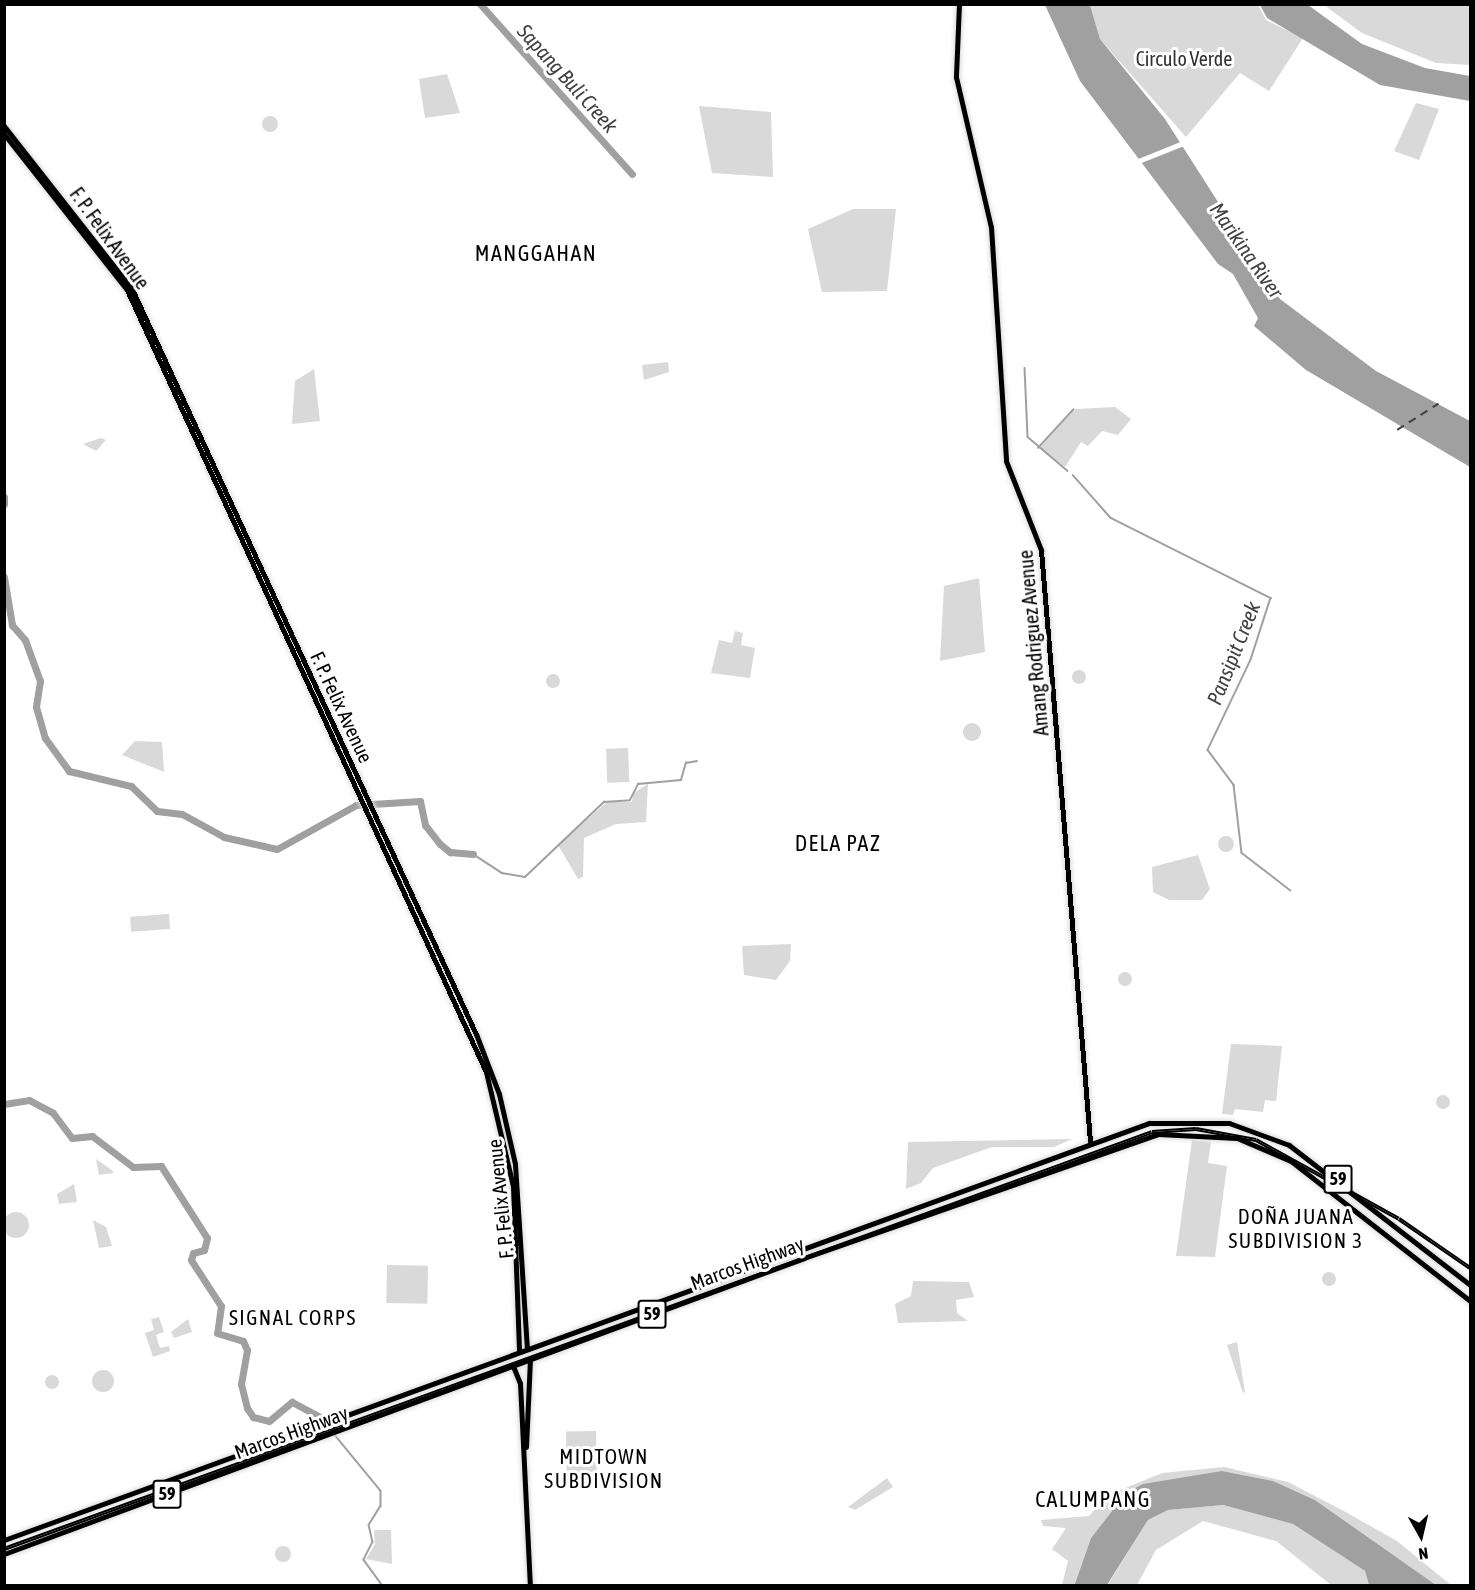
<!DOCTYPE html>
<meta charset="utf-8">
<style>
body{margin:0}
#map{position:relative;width:1475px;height:1590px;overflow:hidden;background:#fff;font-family:"Asap Condensed",sans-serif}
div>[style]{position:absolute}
.green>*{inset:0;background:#d9d9d9;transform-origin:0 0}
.round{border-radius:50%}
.water>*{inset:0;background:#a0a0a0}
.pier>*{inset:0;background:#fff;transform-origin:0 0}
.stream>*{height:1.5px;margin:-0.75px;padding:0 0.75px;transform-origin:0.75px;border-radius:0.75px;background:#a0a0a0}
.river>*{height:7px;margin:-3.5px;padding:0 3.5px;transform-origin:3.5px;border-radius:3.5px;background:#a0a0a0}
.ferry>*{height:1.5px;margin-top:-0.75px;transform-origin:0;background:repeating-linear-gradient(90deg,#414141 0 8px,transparent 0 14px)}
.roads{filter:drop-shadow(0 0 2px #dbdbdb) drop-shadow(0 0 2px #dbdbdb)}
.major>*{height:5px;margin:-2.5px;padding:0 2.5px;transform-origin:2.5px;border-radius:2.5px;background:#000}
.rail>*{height:4px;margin-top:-2px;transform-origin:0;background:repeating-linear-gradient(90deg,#fff 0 4.5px,#000 0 9px);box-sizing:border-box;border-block:2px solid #000}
span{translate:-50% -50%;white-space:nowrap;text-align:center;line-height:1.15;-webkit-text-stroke:6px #fff;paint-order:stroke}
.shield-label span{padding:2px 4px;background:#fff;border:2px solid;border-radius:4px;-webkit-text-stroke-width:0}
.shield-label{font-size:18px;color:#000;font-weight:700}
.park-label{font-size:20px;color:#303030}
.street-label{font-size:20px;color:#000}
.water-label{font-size:21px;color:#414141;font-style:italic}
.neighbourhood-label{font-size:21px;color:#000;letter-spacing:1.5px}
.quarter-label{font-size:22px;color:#000;letter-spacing:1.5px}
.frame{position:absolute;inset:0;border:6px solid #000;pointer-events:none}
.north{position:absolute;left:1391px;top:1506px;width:60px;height:60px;-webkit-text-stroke:4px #fff;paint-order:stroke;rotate:172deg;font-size:16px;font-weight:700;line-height:24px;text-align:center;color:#000}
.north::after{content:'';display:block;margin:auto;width:21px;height:27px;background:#000;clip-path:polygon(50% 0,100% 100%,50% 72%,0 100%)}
</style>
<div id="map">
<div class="green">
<i style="clip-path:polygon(1090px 5px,1258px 5px,1266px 20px,1303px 38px,1269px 91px,1240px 73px,1186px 137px,1100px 39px)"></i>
<i style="clip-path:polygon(1324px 5px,1470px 5px,1470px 65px,1436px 63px,1362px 33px)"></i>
<i style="clip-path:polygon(447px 74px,460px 113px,425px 118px,419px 79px)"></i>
<i style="clip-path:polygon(1416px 103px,1439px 109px,1419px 160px,1394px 151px)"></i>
<i style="clip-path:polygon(699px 106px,771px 112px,773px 177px,712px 173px)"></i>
<i class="round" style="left:262px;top:116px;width:16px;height:16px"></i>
<i style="clip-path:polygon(853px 209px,896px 209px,887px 291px,822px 292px,808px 229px)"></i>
<i style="clip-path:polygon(668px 362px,669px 372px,644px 380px,642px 365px)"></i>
<i style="clip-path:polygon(314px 369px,320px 421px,292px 424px,295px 381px)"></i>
<i style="clip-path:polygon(1115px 407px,1131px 419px,1118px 435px,1102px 431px,1088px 446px,1081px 442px,1065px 467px,1039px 448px,1075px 409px)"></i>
<i style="clip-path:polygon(101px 438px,106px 440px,96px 451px,83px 444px)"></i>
<i style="clip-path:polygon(979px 578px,985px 652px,940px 661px,944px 586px)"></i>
<i style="clip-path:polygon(735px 631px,743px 633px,741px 645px,755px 648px,750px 678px,711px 673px,719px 640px,732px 643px)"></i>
<i class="round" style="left:1072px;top:670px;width:14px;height:14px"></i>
<i class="round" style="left:546px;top:674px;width:14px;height:14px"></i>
<i class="round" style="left:963px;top:723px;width:18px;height:18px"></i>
<i style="clip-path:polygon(135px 741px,162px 742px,164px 772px,122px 755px)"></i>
<i style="left:628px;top:748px;width:34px;height:22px;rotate:88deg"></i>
<i style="clip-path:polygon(648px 784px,646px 822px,616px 824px,584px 838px,583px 877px,578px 879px,558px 845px,607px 802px,632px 802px,633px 793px)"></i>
<i class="round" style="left:1218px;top:836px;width:16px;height:16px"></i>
<i style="clip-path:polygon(1198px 855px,1210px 889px,1202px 900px,1169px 900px,1153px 892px,1152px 867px)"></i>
<i style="left:169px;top:914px;width:15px;height:39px;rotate:86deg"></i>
<i style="clip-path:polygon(791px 944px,790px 961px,776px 980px,744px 975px,742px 946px)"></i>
<i class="round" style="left:1118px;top:972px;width:14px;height:14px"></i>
<i style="clip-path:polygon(1231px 1044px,1282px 1046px,1276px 1101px,1265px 1100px,1263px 1112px,1235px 1109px,1233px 1115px,1222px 1114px)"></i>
<i class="round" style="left:1436px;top:1095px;width:14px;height:14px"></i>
<i style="clip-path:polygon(1072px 1139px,1054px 1147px,992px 1147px,933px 1168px,921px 1183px,906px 1189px,908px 1142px)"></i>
<i style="clip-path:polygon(1192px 1140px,1211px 1142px,1208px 1163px,1227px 1166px,1215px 1257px,1176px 1256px)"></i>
<i style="clip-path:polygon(96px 1159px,113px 1171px,113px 1173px,99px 1175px)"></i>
<i style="clip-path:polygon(74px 1184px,77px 1202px,59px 1204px,57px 1194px)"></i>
<i class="round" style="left:3px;top:1212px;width:26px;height:26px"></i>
<i style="clip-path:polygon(93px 1220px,106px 1227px,112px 1246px,99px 1248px)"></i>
<i style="left:387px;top:1265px;width:41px;height:38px;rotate:1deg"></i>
<i class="round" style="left:1322px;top:1272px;width:14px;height:14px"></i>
<i style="clip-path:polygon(913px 1281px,969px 1282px,974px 1297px,956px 1300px,957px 1313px,968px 1321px,898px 1323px,895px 1304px,911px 1296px)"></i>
<i style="clip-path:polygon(159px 1317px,164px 1332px,156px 1335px,160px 1348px,169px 1346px,170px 1351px,153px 1357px,145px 1333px,154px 1330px,151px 1319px)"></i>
<i style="clip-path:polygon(188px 1319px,192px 1332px,174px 1338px,171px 1332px)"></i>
<i style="clip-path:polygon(1237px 1342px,1245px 1392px,1243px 1393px,1227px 1345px)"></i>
<i class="round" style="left:92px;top:1370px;width:22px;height:22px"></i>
<i class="round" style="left:45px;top:1375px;width:14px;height:14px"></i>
<i style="left:596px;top:1431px;width:41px;height:30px;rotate:89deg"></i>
<i style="clip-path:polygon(1224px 1467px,1288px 1482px,1342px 1510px,1397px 1541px,1451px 1585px,1436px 1585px,1315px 1500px,1273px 1481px,1222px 1471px,1126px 1493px,1091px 1538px,1074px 1585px,1062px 1585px,1068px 1561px,1052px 1549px,1066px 1528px,1043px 1526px,1041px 1520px,1089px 1516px,1106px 1496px,1162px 1473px)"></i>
<i style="clip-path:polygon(887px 1478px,893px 1487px,855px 1510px,848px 1507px)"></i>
<i style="clip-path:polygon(1223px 1505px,1293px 1524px,1365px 1571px,1369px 1585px,1331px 1585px,1276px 1541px,1203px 1521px,1156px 1550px,1137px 1585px,1107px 1586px,1148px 1520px,1168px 1510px)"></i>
<i style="clip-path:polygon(374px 1530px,391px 1530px,392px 1564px,366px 1559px,375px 1544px)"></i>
<i class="round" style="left:275px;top:1546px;width:16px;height:16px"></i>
</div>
<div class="water">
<i style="clip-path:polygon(1045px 5px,1090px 5px,1100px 39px,1165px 119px,1280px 299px,1376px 371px,1470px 421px,1470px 467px,1306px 370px,1254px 326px,1258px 318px,1233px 274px,1218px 264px,1080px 81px)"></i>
<i style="clip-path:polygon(1260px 5px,1308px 5px,1362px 44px,1425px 68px,1470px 76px,1470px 101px,1380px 85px,1267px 18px)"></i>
<i style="clip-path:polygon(1222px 1471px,1273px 1481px,1315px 1500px,1436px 1585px,1369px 1585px,1365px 1571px,1293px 1524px,1223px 1505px,1168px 1510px,1148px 1520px,1107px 1585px,1074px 1586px,1091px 1538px,1126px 1493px,1143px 1484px)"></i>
</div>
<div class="pier">
<i style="left:1183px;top:141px;width:5px;height:50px;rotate:68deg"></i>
</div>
<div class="stream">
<i style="left:1025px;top:368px;width:69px;rotate:87.5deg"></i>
<i style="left:1028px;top:437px;width:52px;rotate:40.4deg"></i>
<i style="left:1038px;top:448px;width:52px;rotate:-47.4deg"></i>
<i style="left:1073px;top:475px;width:57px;rotate:48.5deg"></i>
<i style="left:1111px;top:518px;width:179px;rotate:26.6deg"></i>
<i style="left:1271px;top:598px;width:65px;rotate:107.9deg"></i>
<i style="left:1251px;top:660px;width:100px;rotate:115.5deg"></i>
<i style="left:1208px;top:750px;width:44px;rotate:53.4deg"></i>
<i style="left:1234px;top:785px;width:68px;rotate:83.3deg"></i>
<i style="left:1242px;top:853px;width:61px;rotate:37.6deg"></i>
<i style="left:473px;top:854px;width:35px;rotate:33deg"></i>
<i style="left:502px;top:873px;width:23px;rotate:10deg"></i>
<i style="left:525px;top:877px;width:109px;rotate:-43.5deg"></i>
<i style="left:604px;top:802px;width:26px;rotate:-4deg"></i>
<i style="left:630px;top:800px;width:18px;rotate:-63deg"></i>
<i style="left:638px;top:784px;width:43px;rotate:-5.3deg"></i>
<i style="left:681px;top:780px;width:18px;rotate:-74deg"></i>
<i style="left:686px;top:763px;width:11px;rotate:-10deg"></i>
<i style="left:335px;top:1435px;width:72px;rotate:50.6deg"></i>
<i style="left:381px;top:1491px;width:15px;rotate:90deg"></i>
<i style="left:381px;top:1506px;width:22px;rotate:122deg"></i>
<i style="left:369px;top:1525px;width:17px;rotate:77deg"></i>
<i style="left:373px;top:1542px;width:20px;rotate:117deg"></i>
<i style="left:364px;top:1560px;width:32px;rotate:54deg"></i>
</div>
<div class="river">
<i style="left:480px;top:4px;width:228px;rotate:48.2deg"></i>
<i style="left:4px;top:497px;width:7px;rotate:90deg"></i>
<i style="left:4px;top:577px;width:49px;rotate:80.5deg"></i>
<i style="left:12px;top:625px;width:20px;rotate:49deg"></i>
<i style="left:25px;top:640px;width:44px;rotate:69.9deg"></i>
<i style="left:40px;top:681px;width:26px;rotate:99deg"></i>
<i style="left:36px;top:707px;width:32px;rotate:74deg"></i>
<i style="left:45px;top:738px;width:41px;rotate:54deg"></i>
<i style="left:69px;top:771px;width:64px;rotate:13.6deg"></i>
<i style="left:131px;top:786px;width:36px;rotate:44deg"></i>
<i style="left:157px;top:811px;width:25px;rotate:7deg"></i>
<i style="left:182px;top:814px;width:48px;rotate:28.7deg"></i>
<i style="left:224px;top:837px;width:54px;rotate:12.8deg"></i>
<i style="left:277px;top:849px;width:90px;rotate:-29.1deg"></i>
<i style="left:356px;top:805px;width:64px;rotate:-3.6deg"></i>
<i style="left:420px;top:801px;width:25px;rotate:78deg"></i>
<i style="left:425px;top:825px;width:24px;rotate:52deg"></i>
<i style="left:440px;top:844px;width:13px;rotate:39deg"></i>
<i style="left:450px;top:852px;width:23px;rotate:5deg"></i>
<i style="left:4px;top:1104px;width:25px;rotate:-9deg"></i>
<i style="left:29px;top:1100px;width:27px;rotate:28deg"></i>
<i style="left:53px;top:1113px;width:31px;rotate:53deg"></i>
<i style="left:72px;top:1138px;width:20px;rotate:-6deg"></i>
<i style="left:92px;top:1136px;width:51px;rotate:37.1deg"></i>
<i style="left:133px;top:1167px;width:28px;rotate:-2deg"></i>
<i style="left:161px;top:1166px;width:85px;rotate:57.4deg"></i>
<i style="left:207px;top:1238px;width:12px;rotate:104deg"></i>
<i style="left:204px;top:1250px;width:11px;rotate:165deg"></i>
<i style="left:193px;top:1253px;width:7px;rotate:106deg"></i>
<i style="left:191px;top:1260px;width:55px;rotate:56.9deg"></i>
<i style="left:221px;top:1306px;width:27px;rotate:98deg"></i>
<i style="left:217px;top:1333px;width:27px;rotate:17deg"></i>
<i style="left:243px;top:1341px;width:10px;rotate:66deg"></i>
<i style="left:247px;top:1350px;width:35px;rotate:100deg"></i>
<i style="left:241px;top:1384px;width:25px;rotate:76deg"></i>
<i style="left:247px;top:1408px;width:11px;rotate:56deg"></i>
<i style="left:253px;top:1417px;width:16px;rotate:14deg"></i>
<i style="left:269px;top:1421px;width:30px;rotate:-40deg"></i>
<i style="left:292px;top:1402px;width:30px;rotate:28deg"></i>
</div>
<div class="ferry">
<i style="left:1397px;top:430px;width:49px;rotate:-32.4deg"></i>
</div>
<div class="roads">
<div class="major">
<i style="left:959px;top:4px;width:73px;rotate:92.4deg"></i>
<i style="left:956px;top:77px;width:154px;rotate:76.9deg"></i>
<i style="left:991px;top:227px;width:234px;rotate:86.3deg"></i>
<i style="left:1006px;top:461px;width:96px;rotate:68.5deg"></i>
<i style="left:1041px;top:550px;width:593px;rotate:85.26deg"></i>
<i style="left:4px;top:126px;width:207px;rotate:51.9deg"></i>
<i style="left:132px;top:289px;width:821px;rotate:65.22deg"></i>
<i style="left:476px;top:1034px;width:64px;rotate:69deg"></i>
<i style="left:499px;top:1094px;width:72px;rotate:77.1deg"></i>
<i style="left:515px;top:1164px;width:185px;rotate:86.3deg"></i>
<i style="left:4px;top:134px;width:199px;rotate:51.7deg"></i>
<i style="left:127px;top:290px;width:860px;rotate:65.34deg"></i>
<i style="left:486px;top:1072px;width:117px;rotate:76.7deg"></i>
<i style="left:513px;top:1186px;width:166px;rotate:87.9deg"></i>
<i style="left:513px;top:1366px;width:18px;rotate:68deg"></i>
<i style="left:520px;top:1383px;width:203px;rotate:87.2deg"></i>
<i style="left:526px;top:1447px;width:87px;rotate:-87.4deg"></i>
<i style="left:4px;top:1540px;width:1219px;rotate:-20.01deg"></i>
<i style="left:1149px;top:1123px;width:80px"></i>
<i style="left:1229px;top:1123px;width:64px;rotate:20.1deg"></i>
<i style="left:1289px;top:1145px;width:229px;rotate:37.7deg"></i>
<i style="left:4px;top:1554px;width:853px;rotate:-20.3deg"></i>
<i style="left:804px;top:1258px;width:375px;rotate:-19.3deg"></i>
<i style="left:1158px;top:1134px;width:79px;rotate:2.9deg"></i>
<i style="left:1237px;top:1138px;width:59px;rotate:23.1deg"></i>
<i style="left:1291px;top:1161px;width:227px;rotate:38deg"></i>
</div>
</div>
<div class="rail">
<i style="left:4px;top:1549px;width:1221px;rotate:-19.96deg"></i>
<i style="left:1152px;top:1132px;width:44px;rotate:-3.9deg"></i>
<i style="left:1196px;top:1129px;width:61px;rotate:10.4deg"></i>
<i style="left:1256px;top:1140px;width:163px;rotate:28.9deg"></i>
<i style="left:1399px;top:1219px;width:86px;rotate:34.6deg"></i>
</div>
<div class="shield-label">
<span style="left:1338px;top:1179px">59</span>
<span style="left:652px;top:1314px">59</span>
<span style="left:167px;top:1494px">59</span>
</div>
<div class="park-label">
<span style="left:1184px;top:58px">Circulo Verde</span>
</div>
<div class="street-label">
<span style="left:110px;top:238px;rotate:54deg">F. P. Felix Avenue</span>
<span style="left:1033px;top:643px;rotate:-95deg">Amang Rodriguez Avenue</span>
<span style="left:342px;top:707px;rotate:65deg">F. P. Felix Avenue</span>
<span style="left:500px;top:1199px;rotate:-96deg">F. P. Felix Avenue</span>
<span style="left:747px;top:1263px;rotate:-20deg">Marcos Highway</span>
<span style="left:291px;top:1432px;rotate:-20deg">Marcos Highway</span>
</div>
<div class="water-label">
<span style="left:568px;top:78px;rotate:48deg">Sapang Buli Creek</span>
<span style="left:1247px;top:250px;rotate:55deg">Marikina River</span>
<span style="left:1233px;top:653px;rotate:-68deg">Pansipit Creek</span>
</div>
<div class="neighbourhood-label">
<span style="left:1296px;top:1228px">DOÑA JUANA<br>SUBDIVISION 3</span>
<span style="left:293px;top:1317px">SIGNAL CORPS</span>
<span style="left:604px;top:1468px">MIDTOWN<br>SUBDIVISION</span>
</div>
<div class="quarter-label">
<span style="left:536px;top:254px">MANGGAHAN</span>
<span style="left:838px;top:844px">DELA PAZ</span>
<span style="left:1093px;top:1500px">CALUMPANG</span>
</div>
<div class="frame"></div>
<div class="north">N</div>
</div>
